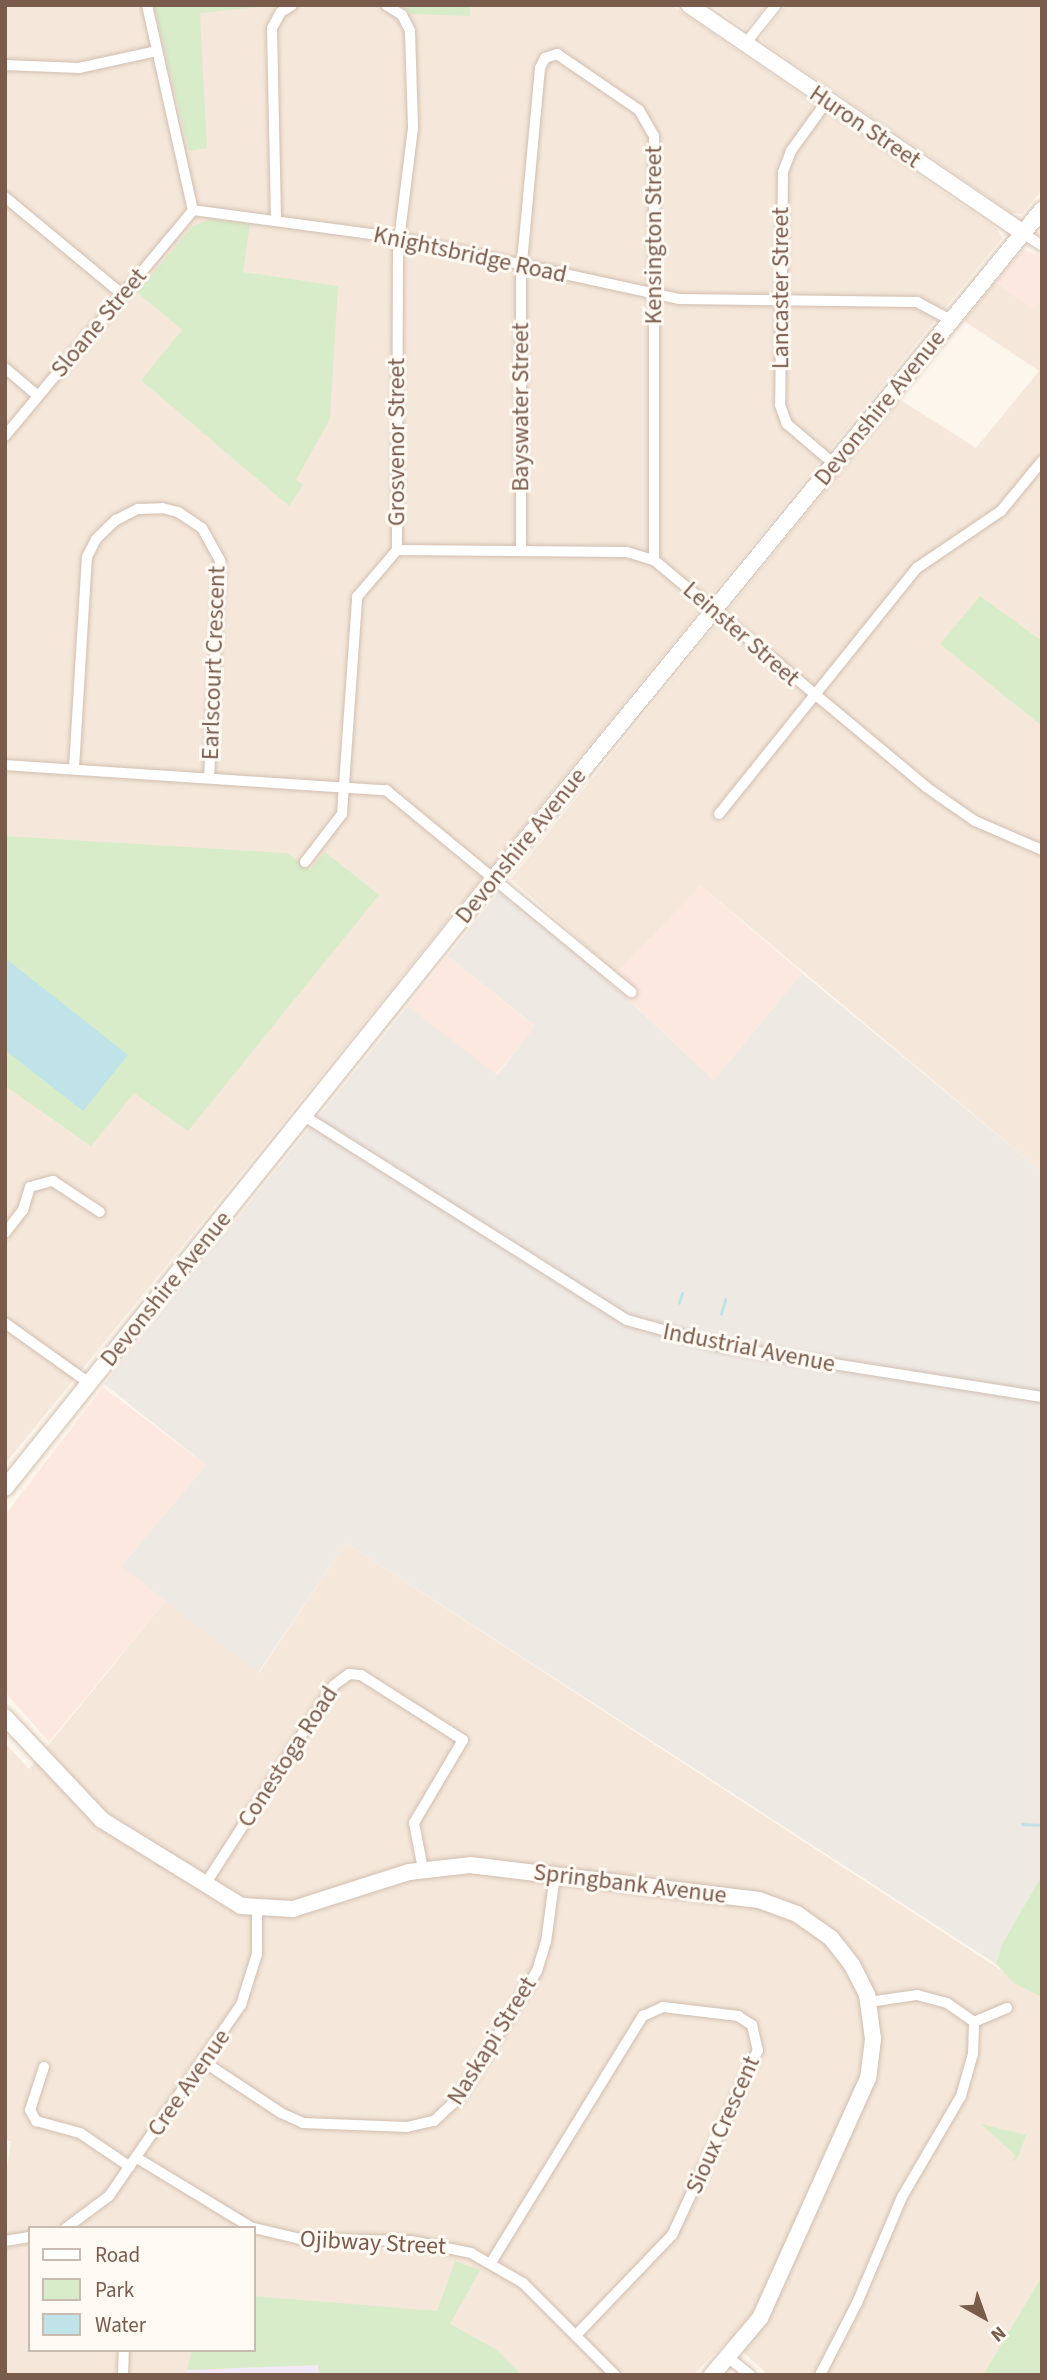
<!DOCTYPE html>
<style>
body{margin:0}
#map{position:relative;width:1047px;height:2380px;overflow:hidden;background:#fdf6ec;font-family:"Source Sans 3",sans-serif}
div>[style]{position:absolute}
.residential>*{inset:0;background:#f5e8da}
.commercial>*{inset:0;background:#fde8e0;transform-origin:0 0}
.industrial>*{inset:0;background:#efe9e4}
.education>*{inset:0;background:#f3e8fa}
.green>*{inset:0;background:#d8ecc9}
.water>*{inset:0;background:#bfe3e8}
.stream>*{height:2.5px;margin:-1.25px;padding:0 1.25px;transform-origin:1.25px;border-radius:1.25px;background:#bfe3e8}
.roads{filter:drop-shadow(0 0 2px #d1beb0) drop-shadow(0 0 2px #d1beb0)}
.minor>*{height:10px;margin:-5px;padding:0 5px;transform-origin:5px;border-radius:5px;background:#fff}
.secondary>*{height:16px;margin:-8px;padding:0 8px;transform-origin:8px;border-radius:8px;background:#fff}
span{translate:-50% -50%;white-space:nowrap;text-align:center;line-height:1.15;-webkit-text-stroke:6px #fffaf3;paint-order:stroke}
.street-label{font-size:24px;color:#7a5c4d}
.frame{position:absolute;inset:0;border:7px solid #7a5c4d;pointer-events:none}
.legend{position:absolute;left:28px;top:2226px;width:228px;height:126px;box-sizing:border-box;background:#fffaf3;border:2px solid #cabbb1;margin:0;padding:9px 12px;list-style:none;font-size:21px;color:#7a5c4d}
.legend li{display:flex;align-items:center;gap:14px;height:35px}
.legend b{width:35px;border:2px solid #cabbb1}
.north{position:absolute;left:949px;top:2282px;width:70px;height:70px;-webkit-text-stroke:5px #fffaf3;paint-order:stroke;rotate:140deg;font-size:19px;font-weight:700;line-height:28px;text-align:center;color:#7a5c4d}
.north::after{content:'';display:block;margin:auto;width:24px;height:32px;background:#7a5c4d;clip-path:polygon(50% 0,100% 100%,50% 72%,0 100%)}
</style>
<div id="map">
<div class="residential">
<i style="clip-path:polygon(5px 5px,671px 5px,997px 229px,1002px 238px,5px 1464px)"></i>
<i style="clip-path:polygon(711px 5px,768px 5px,745px 29px)"></i>
<i style="clip-path:polygon(786px 5px,1042px 5px,1042px 190px,1022px 214px,1012px 213px,763px 42px,761px 37px)"></i>
<i style="clip-path:polygon(995px 282px,1033px 309px,1042px 299px,1042px 1172px,701px 886px,617px 973px,511px 879px,899px 399px,976px 448px,1039px 371px,964px 321px)"></i>
<i style="clip-path:polygon(evenodd,346px 1543px,1042px 1997px,1042px 2276px,983px 2375px,768px 2375px,729px 2339px,693px 2375px,5px 2375px,5px 2183px,11px 2141px,5px 2140px,5px 1743px,29px 1769px,167px 1599px,259px 1673px,346px 1543px,30px 2228px,254px 2228px,254px 2350px,30px 2350px,30px 2228px)"></i>
</div>
<div class="commercial">
<i style="clip-path:polygon(1023px 250px,1042px 256px,1042px 299px,1033px 310px,995px 282px)"></i>
<i style="clip-path:polygon(701px 886px,802px 973px,714px 1080px,617px 989px,617px 973px)"></i>
<i style="left:448px;top:956px;width:112px;height:64px;rotate:39deg"></i>
<i style="clip-path:polygon(103px 1387px,206px 1465px,121px 1566px,167px 1599px,49px 1742px,5px 1692px,5px 1515px)"></i>
</div>
<div class="industrial">
<i style="clip-path:polygon(500px 891px,595px 969px,714px 1080px,802px 973px,1042px 1172px,1042px 1875px,1002px 1944px,996px 1964px,346px 1543px,258px 1673px,121px 1566px,206px 1465px,104px 1384px,408px 1006px,497px 1075px,535px 1026px,448px 956px)"></i>
</div>
<div class="education">
<i style="clip-path:polygon(318px 2365px,319px 2375px,186px 2375px,187px 2370px)"></i>
</div>
<div class="green">
<i style="clip-path:polygon(154px 5px,279px 5px,200px 13px,207px 148px,189px 151px)"></i>
<i style="clip-path:polygon(402px 5px,470px 5px,470px 16px,411px 14px)"></i>
<i style="clip-path:polygon(211px 219px,250px 224px,243px 272px,338px 286px,330px 419px,296px 480px,303px 485px,289px 506px,141px 380px,182px 330px,137px 292px,193px 226px)"></i>
<i style="clip-path:polygon(980px 596px,1042px 641px,1042px 726px,940px 644px)"></i>
<i style="clip-path:polygon(5px 836px,287px 853px,310px 870px,325px 852px,379px 895px,188px 1131px,134px 1093px,91px 1146px,5px 1086px)"></i>
<i style="clip-path:polygon(1042px 1875px,1042px 1997px,1014px 1983px,996px 1964px,1002px 1944px)"></i>
<i style="clip-path:polygon(981px 2124px,1026px 2135px,1029px 2128px,1017px 2159px,1012px 2162px,1015px 2155px)"></i>
<i style="clip-path:polygon(455px 2261px,480px 2270px,450px 2324px,497px 2350px,521px 2375px,319px 2375px,318px 2365px,187px 2370px,192px 2350px,254px 2350px,254px 2296px,437px 2311px)"></i>
<i style="clip-path:polygon(1042px 2276px,1042px 2375px,983px 2375px)"></i>
</div>
<div class="water">
<i style="clip-path:polygon(5px 958px,128px 1055px,83px 1111px,5px 1050px)"></i>
</div>
<div class="stream">
<i style="left:679px;top:1303px;width:10px;rotate:-73deg"></i>
<i style="left:721px;top:1314px;width:15px;rotate:-74deg"></i>
<i style="left:1022px;top:1824px;width:20px;rotate:3deg"></i>
</div>
<div class="roads">
<div class="minor">
<i style="left:147px;top:5px;width:210px;rotate:77.4deg"></i>
<i style="left:386px;top:5px;width:19px;rotate:32deg"></i>
<i style="left:402px;top:15px;width:18px;rotate:63deg"></i>
<i style="left:410px;top:31px;width:97px;rotate:88.2deg"></i>
<i style="left:413px;top:128px;width:121px;rotate:97.1deg"></i>
<i style="left:398px;top:248px;width:302px;rotate:90.2deg"></i>
<i style="left:745px;top:44px;width:50px;rotate:-51.5deg"></i>
<i style="left:5px;top:65px;width:74px;rotate:2.3deg"></i>
<i style="left:79px;top:68px;width:80px;rotate:-12.3deg"></i>
<i style="left:827px;top:101px;width:62px;rotate:125.8deg"></i>
<i style="left:791px;top:151px;width:22px;rotate:111deg"></i>
<i style="left:783px;top:172px;width:233px;rotate:90.7deg"></i>
<i style="left:780px;top:405px;width:20px;rotate:70deg"></i>
<i style="left:787px;top:424px;width:62px;rotate:40.4deg"></i>
<i style="left:5px;top:197px;width:153px;rotate:39.7deg"></i>
<i style="left:193px;top:210px;width:208px;rotate:7.7deg"></i>
<i style="left:399px;top:238px;width:287px;rotate:12.3deg"></i>
<i style="left:679px;top:299px;width:238px;rotate:0.7deg"></i>
<i style="left:917px;top:302px;width:38px;rotate:28deg"></i>
<i style="left:276px;top:219px;width:191px;rotate:-91.2deg"></i>
<i style="left:272px;top:28px;width:18px;rotate:-61deg"></i>
<i style="left:281px;top:12px;width:13px;rotate:-32deg"></i>
<i style="left:1023px;top:233px;width:23px;rotate:34deg"></i>
<i style="left:5px;top:368px;width:43px;rotate:40.3deg"></i>
<i style="left:5px;top:436px;width:294px;rotate:-50.2deg"></i>
<i style="left:521px;top:549px;width:276px;rotate:-90deg"></i>
<i style="left:521px;top:273px;width:206px;rotate:-84.7deg"></i>
<i style="left:540px;top:68px;width:11px;rotate:-63deg"></i>
<i style="left:545px;top:58px;width:13px;rotate:-18deg"></i>
<i style="left:557px;top:54px;width:99px;rotate:34.3deg"></i>
<i style="left:639px;top:110px;width:30px;rotate:60deg"></i>
<i style="left:654px;top:136px;width:424px;rotate:90deg"></i>
<i style="left:397px;top:550px;width:230px;rotate:0.5deg"></i>
<i style="left:627px;top:552px;width:28px;rotate:17deg"></i>
<i style="left:654px;top:560px;width:354px;rotate:39.8deg"></i>
<i style="left:926px;top:787px;width:60px;rotate:34.8deg"></i>
<i style="left:975px;top:821px;width:73px;rotate:23.4deg"></i>
<i style="left:5px;top:765px;width:382px;rotate:3.8deg"></i>
<i style="left:386px;top:790px;width:318px;rotate:39.5deg"></i>
<i style="left:74px;top:768px;width:211px;rotate:-86.5deg"></i>
<i style="left:87px;top:557px;width:20px;rotate:-63deg"></i>
<i style="left:96px;top:539px;width:28px;rotate:-44deg"></i>
<i style="left:116px;top:520px;width:25px;rotate:-27deg"></i>
<i style="left:138px;top:509px;width:24px;rotate:-2deg"></i>
<i style="left:162px;top:508px;width:16px;rotate:14deg"></i>
<i style="left:178px;top:512px;width:29px;rotate:34deg"></i>
<i style="left:202px;top:528px;width:38px;rotate:61deg"></i>
<i style="left:220px;top:561px;width:217px;rotate:92.9deg"></i>
<i style="left:719px;top:814px;width:316px;rotate:-51.2deg"></i>
<i style="left:917px;top:568px;width:102px;rotate:-34.2deg"></i>
<i style="left:1001px;top:511px;width:65px;rotate:-50.6deg"></i>
<i style="left:305px;top:862px;width:61px;rotate:-52.4deg"></i>
<i style="left:342px;top:814px;width:218px;rotate:-86deg"></i>
<i style="left:357px;top:597px;width:62px;rotate:-49.6deg"></i>
<i style="left:304px;top:1116px;width:382px;rotate:32.3deg"></i>
<i style="left:627px;top:1320px;width:97px;rotate:15.6deg"></i>
<i style="left:720px;top:1346px;width:326px;rotate:9deg"></i>
<i style="left:5px;top:1233px;width:29px;rotate:-52deg"></i>
<i style="left:23px;top:1210px;width:24px;rotate:-73deg"></i>
<i style="left:30px;top:1187px;width:24px;rotate:-15deg"></i>
<i style="left:53px;top:1181px;width:56px;rotate:33.4deg"></i>
<i style="left:5px;top:1323px;width:103px;rotate:35.5deg"></i>
<i style="left:204px;top:1886px;width:239px;rotate:-57.1deg"></i>
<i style="left:334px;top:1685px;width:19px;rotate:-36deg"></i>
<i style="left:349px;top:1674px;width:12px;rotate:5deg"></i>
<i style="left:361px;top:1675px;width:121px;rotate:32.5deg"></i>
<i style="left:463px;top:1740px;width:96px;rotate:120.6deg"></i>
<i style="left:414px;top:1823px;width:47px;rotate:78.9deg"></i>
<i style="left:869px;top:2002px;width:49px;rotate:-8.3deg"></i>
<i style="left:917px;top:1995px;width:31px;rotate:15deg"></i>
<i style="left:947px;top:2003px;width:33px;rotate:35deg"></i>
<i style="left:974px;top:2022px;width:36px;rotate:-23deg"></i>
<i style="left:204px;top:2062px;width:92px;rotate:33.5deg"></i>
<i style="left:281px;top:2113px;width:24px;rotate:24deg"></i>
<i style="left:303px;top:2123px;width:104px;rotate:2.2deg"></i>
<i style="left:407px;top:2127px;width:28px;rotate:-13deg"></i>
<i style="left:434px;top:2121px;width:35px;rotate:-43deg"></i>
<i style="left:460px;top:2097px;width:148px;rotate:-58.6deg"></i>
<i style="left:537px;top:1971px;width:30px;rotate:-73deg"></i>
<i style="left:546px;top:1942px;width:68px;rotate:-82.3deg"></i>
<i style="left:44px;top:2067px;width:45px;rotate:108deg"></i>
<i style="left:30px;top:2110px;width:13px;rotate:61deg"></i>
<i style="left:36px;top:2121px;width:46px;rotate:15.3deg"></i>
<i style="left:80px;top:2133px;width:60px;rotate:34.2deg"></i>
<i style="left:137px;top:2158px;width:135px;rotate:31.3deg"></i>
<i style="left:66px;top:2228px;width:54px;rotate:-36.7deg"></i>
<i style="left:109px;top:2196px;width:232px;rotate:-55.4deg"></i>
<i style="left:241px;top:2005px;width:53px;rotate:-72.6deg"></i>
<i style="left:257px;top:1954px;width:44px;rotate:-90deg"></i>
<i style="left:254px;top:2228px;width:47px;rotate:13.4deg"></i>
<i style="left:300px;top:2239px;width:111px;rotate:1deg"></i>
<i style="left:411px;top:2241px;width:61px;rotate:11.3deg"></i>
<i style="left:471px;top:2253px;width:60px;rotate:30deg"></i>
<i style="left:523px;top:2283px;width:130px;rotate:45deg"></i>
<i style="left:5px;top:2241px;width:25px;rotate:-9deg"></i>
<i style="left:492px;top:2261px;width:288px;rotate:-58.4deg"></i>
<i style="left:643px;top:2016px;width:22px;rotate:-24deg"></i>
<i style="left:663px;top:2007px;width:76px;rotate:6.8deg"></i>
<i style="left:738px;top:2016px;width:17px;rotate:33deg"></i>
<i style="left:752px;top:2025px;width:26px;rotate:77deg"></i>
<i style="left:758px;top:2050px;width:204px;rotate:114.9deg"></i>
<i style="left:672px;top:2235px;width:139px;rotate:133.8deg"></i>
<i style="left:729px;top:2358px;width:27px;rotate:39deg"></i>
<i style="left:123px;top:2375px;width:25px;rotate:-88deg"></i>
<i style="left:820px;top:2375px;width:81px;rotate:-62.8deg"></i>
<i style="left:857px;top:2303px;width:115px;rotate:-67deg"></i>
<i style="left:902px;top:2197px;width:117px;rotate:-59.7deg"></i>
<i style="left:961px;top:2096px;width:44px;rotate:-74.1deg"></i>
<i style="left:973px;top:2054px;width:32px;rotate:-88deg"></i>
</div>
<div class="secondary">
<i style="left:689px;top:5px;width:404px;rotate:34.3deg"></i>
<i style="left:5px;top:1488px;width:783px;rotate:-51.27deg"></i>
<i style="left:495px;top:877px;width:863px;rotate:-50.65deg"></i>
<i style="left:5px;top:1717px;width:141px;rotate:46.7deg"></i>
<i style="left:102px;top:1820px;width:163px;rotate:31.7deg"></i>
<i style="left:241px;top:1906px;width:52px;rotate:3.3deg"></i>
<i style="left:293px;top:1909px;width:122px;rotate:-17.7deg"></i>
<i style="left:409px;top:1872px;width:61px;rotate:-6.5deg"></i>
<i style="left:470px;top:1865px;width:291px;rotate:6.9deg"></i>
<i style="left:759px;top:1900px;width:40px;rotate:20.2deg"></i>
<i style="left:797px;top:1914px;width:42px;rotate:35.2deg"></i>
<i style="left:831px;top:1938px;width:34px;rotate:52deg"></i>
<i style="left:852px;top:1965px;width:34px;rotate:63deg"></i>
<i style="left:867px;top:1995px;width:44px;rotate:82.2deg"></i>
<i style="left:873px;top:2039px;width:39px;rotate:97deg"></i>
<i style="left:868px;top:2078px;width:263px;rotate:114.2deg"></i>
<i style="left:760px;top:2318px;width:75px;rotate:130.1deg"></i>
</div>
</div>
<div class="street-label">
<span style="left:865px;top:127px;rotate:34deg">Huron Street</span>
<span style="left:654px;top:235px;rotate:-90deg">Kensington Street</span>
<span style="left:470px;top:255px;rotate:12deg">Knightsbridge Road</span>
<span style="left:781px;top:288px;rotate:-90deg">Lancaster Street</span>
<span style="left:99px;top:323px;rotate:-50deg">Sloane Street</span>
<span style="left:521px;top:407px;rotate:-90deg">Bayswater Street</span>
<span style="left:880px;top:408px;rotate:-51deg">Devonshire Avenue</span>
<span style="left:397px;top:442px;rotate:-90deg">Grosvenor Street</span>
<span style="left:741px;top:634px;rotate:41deg">Leinster Street</span>
<span style="left:214px;top:663px;rotate:-88deg">Earlscourt Crescent</span>
<span style="left:521px;top:846px;rotate:-51deg">Devonshire Avenue</span>
<span style="left:166px;top:1289px;rotate:-51deg">Devonshire Avenue</span>
<span style="left:749px;top:1348px;rotate:11deg">Industrial Avenue</span>
<span style="left:288px;top:1757px;rotate:-57deg">Conestoga Road</span>
<span style="left:630px;top:1884px;rotate:7deg">Springbank Avenue</span>
<span style="left:492px;top:2041px;rotate:-58deg">Naskapi Street</span>
<span style="left:189px;top:2083px;rotate:-55deg">Cree Avenue</span>
<span style="left:723px;top:2125px;rotate:-66deg">Sioux Crescent</span>
<span style="left:373px;top:2243px;rotate:3deg">Ojibway Street</span>
</div>
<div class="frame"></div>
<ul class="legend">
<li><b style="height:9px;background:#fff"></b>Road</li>
<li><b style="height:19px;background:#d8ecc9"></b>Park</li>
<li><b style="height:19px;background:#bfe3e8"></b>Water</li>
</ul>
<div class="north">N</div>
</div>
